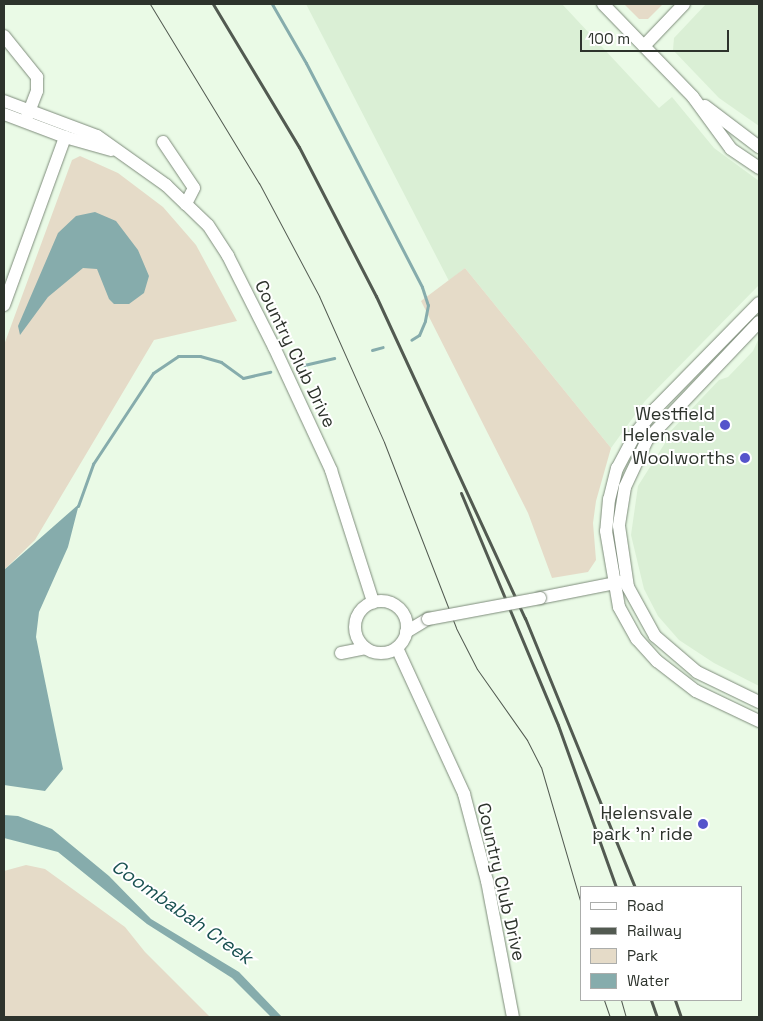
<!DOCTYPE html>
<style>
body{margin:0}
#map{position:relative;width:763px;height:1021px;overflow:hidden;background:#eafae6;font-family:"Space Grotesk",sans-serif}
div>[style]{position:absolute}
.built>*{inset:0;background:#daefd5}
.green>*{inset:0;background:#e5dbc8}
.water>*{inset:0;background:#86acac}
.stream>*{height:3px;margin:-1.5px;padding:0 1.5px;transform-origin:1.5px;border-radius:1.5px;background:#86acac}
.roads{filter:drop-shadow(0 0 1px #7e8c7b) drop-shadow(0 0 1px #7e8c7b)}
.minor>*{height:12px;margin:-6px;padding:0 6px;transform-origin:6px;border-radius:6px;background:#fff}
.minor>.ring{margin:-6px;padding:0;box-sizing:content-box;background:none;border:12px solid #fff;border-radius:50%}
.tram>*{height:1px;margin:-0.5px;padding:0 0.5px;transform-origin:0.5px;border-radius:0.5px;background:#525a51}
.rail>*{height:3px;margin:-1.5px;padding:0 1.5px;transform-origin:1.5px;border-radius:1.5px;background:#525a51}
.bridges{filter:drop-shadow(0 0 1px #7e8c7b) drop-shadow(0 0 1px #7e8c7b)}
.minor-bridge>*{height:12px;margin:-6px;padding:0 6px;transform-origin:6px;border-radius:6px;background:#fff}
.dots>*{width:14px;height:14px;translate:-50% -50%;box-sizing:border-box;border:2px solid #fff;border-radius:50%}
span{translate:-50% -50%;white-space:nowrap;text-align:center;line-height:1.15;-webkit-text-stroke:4px #fff;paint-order:stroke}
.street-label{font-size:18px;color:#2d332c}
.poi-label{font-size:18px;color:#2d332c}
.right{translate:-100% -50%;text-align:right}
.water-label{font-size:19px;color:#195151;font-style:italic}
.frame{position:absolute;inset:0;border:5px solid #2d332c;pointer-events:none}
.legend{position:absolute;left:580px;top:886px;width:162px;height:115px;box-sizing:border-box;background:#fff;border:1px solid #abadab;margin:0;padding:6px 9px;list-style:none;font-size:15px;color:#2d332c}
.legend li{display:flex;align-items:center;gap:10px;height:25px}
.legend b{width:25px;border:1px solid #abadab}
.scale{position:absolute;left:580px;top:30px;width:149px;height:22px;box-sizing:border-box;border:2px solid #2d332c;border-top:0;padding-left:6px;font-size:15px;line-height:18px;white-space:nowrap;color:#2d332c;-webkit-text-stroke:4px #fff;paint-order:stroke}
</style>
<div id="map">
<div class="built">
<i style="clip-path:polygon(306px 4px,562px 4px,659px 108px,672px 97px,714px 148px,759px 181px,759px 285px,645px 401px,611px 448px,465px 268px,449px 281px)"></i>
<i style="clip-path:polygon(706px 4px,759px 4px,759px 126px,719px 98px,673px 50px,674px 38px)"></i>
<i style="clip-path:polygon(759px 338px,759px 686px,714px 663px,679px 640px,658px 616px,644px 589px,631px 535px,638px 486px,665px 443px,666px 436px,719px 380px,728px 377px,753px 351px)"></i>
</div>
<div class="green">
<i style="clip-path:polygon(624px 4px,663px 4px,648px 19px,639px 19px)"></i>
<i style="clip-path:polygon(80px 156px,118px 173px,163px 207px,196px 245px,237px 321px,154px 340px,35px 540px,4px 570px,4px 345px,72px 160px)"></i>
<i style="clip-path:polygon(465px 268px,611px 448px,596px 501px,593px 523px,596px 560px,588px 572px,552px 578px,528px 513px,421px 301px)"></i>
<i style="clip-path:polygon(26px 865px,45px 869px,125px 927px,145px 952px,210px 1017px,4px 1017px,4px 871px)"></i>
</div>
<div class="water">
<i style="clip-path:polygon(95px 212px,116px 221px,138px 250px,149px 276px,144px 293px,129px 304px,114px 304px,109px 299px,97px 269px,83px 268px,48px 297px,20px 335px,18px 326px,58px 233px,76px 216px)"></i>
<i style="clip-path:polygon(79px 504px,68px 547px,39px 612px,36px 637px,63px 769px,45px 791px,4px 785px,4px 570px)"></i>
<i style="clip-path:polygon(4px 815px,18px 816px,52px 829px,109px 876px,151px 919px,239px 972px,282px 1017px,271px 1017px,232px 978px,147px 924px,58px 852px,4px 838px)"></i>
</div>
<div class="stream">
<i style="left:272px;top:4px;width:68px;rotate:60deg"></i>
<i style="left:306px;top:63px;width:252px;rotate:62.6deg"></i>
<i style="left:422px;top:287px;width:19px;rotate:72deg"></i>
<i style="left:428px;top:305px;width:16px;rotate:101deg"></i>
<i style="left:425px;top:321px;width:15px;rotate:113deg"></i>
<i style="left:419px;top:335px;width:9px;rotate:148deg"></i>
<i style="left:372px;top:350px;width:11px;rotate:-15deg"></i>
<i style="left:304px;top:365px;width:31px;rotate:-13deg"></i>
<i style="left:78px;top:506px;width:45px;rotate:-70.3deg"></i>
<i style="left:93px;top:464px;width:109px;rotate:-56.6deg"></i>
<i style="left:153px;top:373px;width:30px;rotate:-34deg"></i>
<i style="left:178px;top:356px;width:22px"></i>
<i style="left:200px;top:356px;width:22px;rotate:16deg"></i>
<i style="left:221px;top:362px;width:27px;rotate:36deg"></i>
<i style="left:243px;top:378px;width:28px;rotate:-13deg"></i>
</div>
<div class="roads">
<div class="minor">
<i style="left:603px;top:4px;width:129px;rotate:45.9deg"></i>
<i style="left:693px;top:97px;width:64px;rotate:53.8deg"></i>
<i style="left:731px;top:149px;width:34px;rotate:34deg"></i>
<i style="left:4px;top:36px;width:53px;rotate:51.2deg"></i>
<i style="left:37px;top:77px;width:14px;rotate:90deg"></i>
<i style="left:37px;top:91px;width:28px;rotate:111deg"></i>
<i style="left:644px;top:46px;width:58px;rotate:-46.4deg"></i>
<i style="left:4px;top:101px;width:99px;rotate:20.6deg"></i>
<i style="left:97px;top:136px;width:85px;rotate:35.4deg"></i>
<i style="left:166px;top:185px;width:28px;rotate:44deg"></i>
<i style="left:705px;top:106px;width:68px;rotate:37.2deg"></i>
<i style="left:4px;top:114px;width:65px;rotate:20.7deg"></i>
<i style="left:65px;top:137px;width:48px;rotate:15.8deg"></i>
<i style="left:163px;top:142px;width:55px;rotate:56deg"></i>
<i style="left:194px;top:188px;width:18px;rotate:117deg"></i>
<i style="left:186px;top:204px;width:30px;rotate:44deg"></i>
<i style="left:208px;top:225px;width:37px;rotate:57deg"></i>
<i style="left:228px;top:256px;width:102px;rotate:63.2deg"></i>
<i style="left:274px;top:347px;width:136px;rotate:65.1deg"></i>
<i style="left:331px;top:470px;width:139px;rotate:72.3deg"></i>
<i style="left:759px;top:303px;width:147px;rotate:134.4deg"></i>
<i style="left:656px;top:408px;width:32px;rotate:129deg"></i>
<i style="left:636px;top:433px;width:40px;rotate:118deg"></i>
<i style="left:617px;top:468px;width:32px;rotate:104deg"></i>
<i style="left:609px;top:499px;width:32px;rotate:95deg"></i>
<i style="left:606px;top:531px;width:77px;rotate:80.3deg"></i>
<i style="left:619px;top:607px;width:37px;rotate:61deg"></i>
<i style="left:637px;top:639px;width:30px;rotate:48deg"></i>
<i style="left:657px;top:661px;width:49px;rotate:37.6deg"></i>
<i style="left:696px;top:691px;width:70px;rotate:25.5deg"></i>
<i style="left:4px;top:305px;width:179px;rotate:-70deg"></i>
<i style="left:759px;top:322px;width:163px;rotate:133.5deg"></i>
<i style="left:647px;top:440px;width:52px;rotate:115.1deg"></i>
<i style="left:625px;top:487px;width:39px;rotate:99deg"></i>
<i style="left:619px;top:526px;width:62px;rotate:81.6deg"></i>
<i style="left:628px;top:587px;width:56px;rotate:61.1deg"></i>
<i style="left:655px;top:636px;width:55px;rotate:40.6deg"></i>
<i style="left:697px;top:672px;width:69px;rotate:25.8deg"></i>
<i style="left:540px;top:598px;width:83px;rotate:-11.2deg"></i>
<i class="ring" style="left:355px;top:601px;width:40px;height:40px"></i>
<i style="left:406px;top:632px;width:26px;rotate:-31deg"></i>
<i style="left:397px;top:648px;width:161px;rotate:65.3deg"></i>
<i style="left:464px;top:794px;width:90px;rotate:75.2deg"></i>
<i style="left:487px;top:881px;width:138px;rotate:79.2deg"></i>
<i style="left:341px;top:653px;width:25px;rotate:-11deg"></i>
</div>
</div>
<div class="tram">
<i style="left:150px;top:4px;width:210px;rotate:58.7deg"></i>
<i style="left:259px;top:183px;width:128px;rotate:62deg"></i>
<i style="left:319px;top:296px;width:160px;rotate:66deg"></i>
<i style="left:384px;top:442px;width:199px;rotate:68.8deg"></i>
<i style="left:456px;top:628px;width:46px;rotate:62.9deg"></i>
<i style="left:477px;top:669px;width:87px;rotate:54.8deg"></i>
<i style="left:527px;top:740px;width:30px;rotate:63deg"></i>
<i style="left:541px;top:767px;width:146px;rotate:73.7deg"></i>
<i style="left:604px;top:1000px;width:18px;rotate:71deg"></i>
<i style="left:621px;top:1000px;width:18px;rotate:74deg"></i>
</div>
<div class="rail">
<i style="left:213px;top:4px;width:167px;rotate:59deg"></i>
<i style="left:299px;top:147px;width:168px;rotate:62.7deg"></i>
<i style="left:376px;top:296px;width:355px;rotate:65.2deg"></i>
<i style="left:525px;top:618px;width:291px;rotate:67.8deg"></i>
<i style="left:461px;top:493px;width:251px;rotate:67.3deg"></i>
<i style="left:558px;top:725px;width:172px;rotate:70.3deg"></i>
<i style="left:651px;top:1000px;width:18px;rotate:71deg"></i>
<i style="left:675px;top:1000px;width:18px;rotate:71deg"></i>
</div>
<div class="bridges">
<div class="minor-bridge">
<i style="left:428px;top:619px;width:114px;rotate:-10.6deg"></i>
</div>
</div>
<div class="dots">
<i style="left:725px;top:425px;background:#5554cb"></i>
<i style="left:745px;top:458px;background:#5554cb"></i>
<i style="left:703px;top:824px;background:#5554cb"></i>
</div>
<div class="street-label">
<span style="left:295px;top:354px;rotate:64deg">Country Club Drive</span>
<span style="left:501px;top:882px;rotate:77deg">Country Club Drive</span>
</div>
<div class="poi-label">
<span class="right" style="left:715px;top:425px">Westfield<br>Helensvale</span>
<span class="right" style="left:735px;top:458px">Woolworths</span>
<span class="right" style="left:693px;top:824px">Helensvale<br>park 'n' ride</span>
</div>
<div class="water-label">
<span style="left:182px;top:912px;rotate:35deg">Coombabah Creek</span>
</div>
<div class="frame"></div>
<ul class="legend">
<li><b style="height:6px;background:#fff"></b>Road</li>
<li><b style="height:6px;background:#525a51"></b>Railway</li>
<li><b style="height:14px;background:#e5dbc8"></b>Park</li>
<li><b style="height:14px;background:#86acac"></b>Water</li>
</ul>
<div class="scale">100 m</div>
</div>
